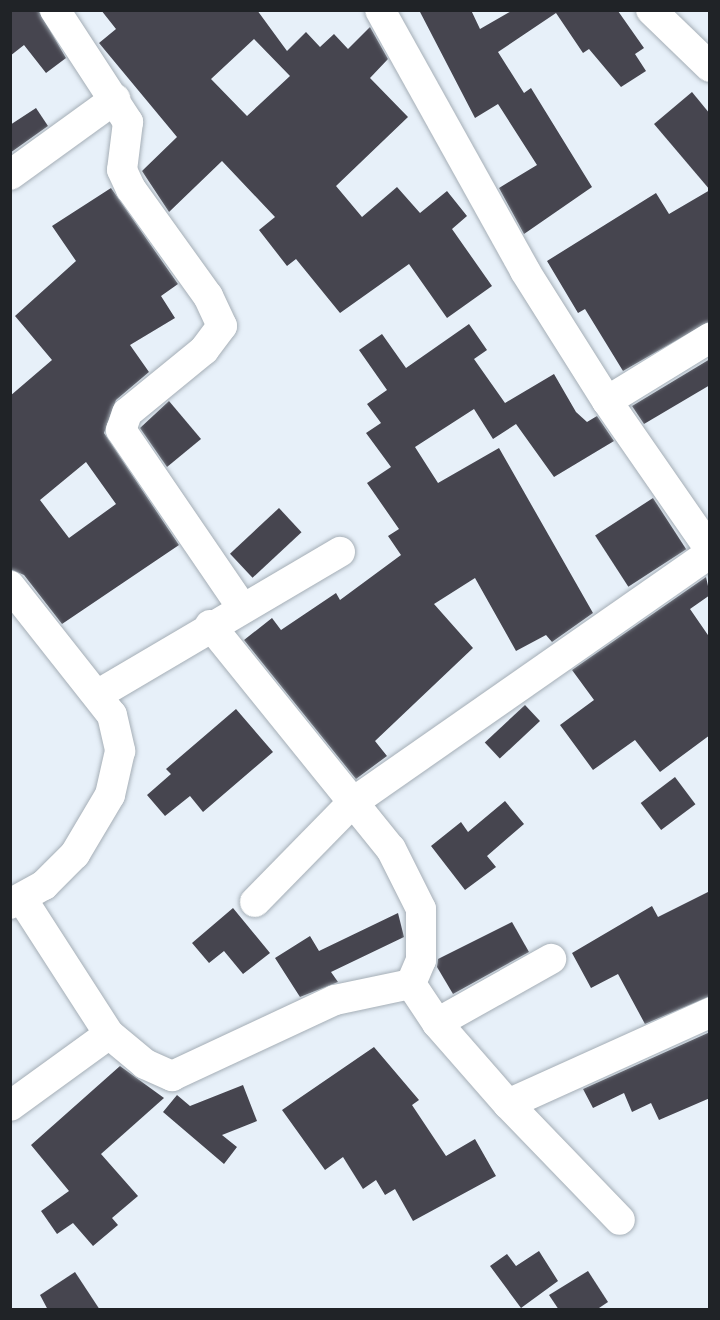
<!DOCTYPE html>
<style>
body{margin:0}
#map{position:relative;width:720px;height:1320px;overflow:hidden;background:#e7f0f9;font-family:"Noto Sans",sans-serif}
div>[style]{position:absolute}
.building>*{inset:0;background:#46454f;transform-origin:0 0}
.roads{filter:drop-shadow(0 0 2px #a5aeb6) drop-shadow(0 0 2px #a5aeb6)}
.street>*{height:30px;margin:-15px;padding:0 15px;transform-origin:15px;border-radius:15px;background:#fff}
span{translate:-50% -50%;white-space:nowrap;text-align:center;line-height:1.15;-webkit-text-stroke:6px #fff;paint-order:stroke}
.frame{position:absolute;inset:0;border:12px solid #202327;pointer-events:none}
</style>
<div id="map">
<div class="building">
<i style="clip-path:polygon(10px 10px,38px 10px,66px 58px,46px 73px,24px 45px,10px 56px)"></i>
<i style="clip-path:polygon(evenodd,101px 10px,257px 10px,287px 51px,306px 32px,320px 47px,334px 34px,348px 49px,370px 27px,388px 59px,370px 78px,408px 117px,336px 186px,362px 217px,397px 187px,420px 213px,447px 191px,467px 216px,452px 229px,492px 286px,447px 318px,409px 264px,340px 313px,296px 259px,287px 266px,259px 230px,275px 217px,222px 161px,169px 212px,142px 171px,177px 137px,99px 43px,116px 29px,101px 10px,254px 39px,290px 76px,247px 116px,211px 79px,254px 39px)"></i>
<i style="clip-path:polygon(419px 10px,471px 10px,480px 29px,513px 10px,618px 11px,644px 48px,635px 54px,646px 71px,621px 87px,589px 49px,583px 53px,556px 13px,498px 52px,524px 93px,531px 88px,592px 187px,524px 234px,499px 188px,537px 165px,498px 104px,475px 118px)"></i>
<i style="clip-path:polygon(692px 92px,710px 114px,710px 190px,654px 124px)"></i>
<i style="clip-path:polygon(36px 108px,48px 126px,10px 153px,10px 125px)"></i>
<i style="clip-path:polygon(evenodd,111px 188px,178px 284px,161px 296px,175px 318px,130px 345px,149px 372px,116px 400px,104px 433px,179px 545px,62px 624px,24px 575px,10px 569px,10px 396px,52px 360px,15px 316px,76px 261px,52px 226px,111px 188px,86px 462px,116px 504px,69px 538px,40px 500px,86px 462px)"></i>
<i style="clip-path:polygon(710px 190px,710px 321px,623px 371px,585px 309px,578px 313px,547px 261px,656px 193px,669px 214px)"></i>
<i style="clip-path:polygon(469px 324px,487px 350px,474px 359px,505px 403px,554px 374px,576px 412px,587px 422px,597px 416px,614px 441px,554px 477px,516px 424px,493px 439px,474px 409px,415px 447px,438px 483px,499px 448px,593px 613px,552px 642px,546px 635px,516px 651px,475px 578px,434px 604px,473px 648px,375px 741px,387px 756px,356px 779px,244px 640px,272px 618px,281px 630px,336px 593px,340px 600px,401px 555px,388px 536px,399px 529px,367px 483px,391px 467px,366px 433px,381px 423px,367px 404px,387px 390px,359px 350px,382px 334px,406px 368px)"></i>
<i style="clip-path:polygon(710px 359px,710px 385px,644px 424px,632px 406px)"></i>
<i style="clip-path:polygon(169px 401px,201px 439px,167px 467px,140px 428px)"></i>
<i style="left:653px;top:498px;width:61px;height:69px;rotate:57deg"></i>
<i style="left:279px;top:508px;width:33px;height:67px;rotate:47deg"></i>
<i style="clip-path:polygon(706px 577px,710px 595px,690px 609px,710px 638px,710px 735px,660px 772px,635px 740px,593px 770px,560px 725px,594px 700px,572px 670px)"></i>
<i style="left:525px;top:705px;width:22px;height:55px;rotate:47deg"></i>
<i style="clip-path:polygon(236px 709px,273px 752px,203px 812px,190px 796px,165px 816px,147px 795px,171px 774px,166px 769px)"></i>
<i style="left:675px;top:777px;width:34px;height:43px;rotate:53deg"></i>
<i style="clip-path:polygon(505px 801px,524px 824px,487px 856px,496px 867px,465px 890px,431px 846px,461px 822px,468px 832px)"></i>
<i style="clip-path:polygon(710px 891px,710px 996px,645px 1024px,618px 974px,591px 988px,572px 953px,652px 906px,658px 917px)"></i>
<i style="clip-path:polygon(233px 908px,270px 953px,243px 974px,224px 951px,209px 963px,192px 943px)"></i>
<i style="clip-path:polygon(398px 913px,404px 937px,331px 972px,338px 982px,300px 997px,275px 958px,310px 936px,319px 951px)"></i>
<i style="clip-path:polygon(512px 922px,529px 952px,453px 994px,437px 967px,438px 959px)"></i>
<i style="clip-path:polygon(710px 1032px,710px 1098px,659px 1120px,651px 1103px,632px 1112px,624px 1093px,593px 1108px,583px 1089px)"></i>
<i style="clip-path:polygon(374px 1047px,419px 1100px,412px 1105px,446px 1156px,475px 1139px,496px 1176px,413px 1221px,395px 1189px,385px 1195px,376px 1180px,363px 1189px,343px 1157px,325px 1170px,282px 1110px)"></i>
<i style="clip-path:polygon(120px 1066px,164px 1098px,101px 1154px,138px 1196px,112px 1218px,118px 1225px,93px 1246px,73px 1223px,57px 1234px,41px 1211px,69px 1191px,31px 1145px)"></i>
<i style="clip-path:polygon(243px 1085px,257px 1121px,222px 1135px,237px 1147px,224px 1164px,163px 1112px,177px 1095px,190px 1106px)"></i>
<i style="clip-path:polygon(539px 1251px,558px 1281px,521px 1308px,490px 1266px,507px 1254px,516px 1266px)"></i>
<i style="clip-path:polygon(588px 1271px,608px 1302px,596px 1310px,559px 1310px,549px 1295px)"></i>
<i style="clip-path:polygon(75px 1272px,100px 1310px,48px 1310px,40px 1295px)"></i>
</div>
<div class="roads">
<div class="street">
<i style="left:55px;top:10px;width:134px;rotate:56.9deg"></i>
<i style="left:128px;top:122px;width:48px;rotate:97.1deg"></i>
<i style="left:122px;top:170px;width:21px;rotate:65deg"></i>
<i style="left:131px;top:189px;width:132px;rotate:54.3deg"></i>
<i style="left:208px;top:296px;width:33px;rotate:65deg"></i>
<i style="left:222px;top:326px;width:30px;rotate:127deg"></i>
<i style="left:204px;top:350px;width:99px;rotate:140.7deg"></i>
<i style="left:127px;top:413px;width:18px;rotate:109deg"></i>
<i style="left:121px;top:430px;width:213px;rotate:55.7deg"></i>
<i style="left:380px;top:10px;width:299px;rotate:60.9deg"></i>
<i style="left:525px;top:271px;width:154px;rotate:57.8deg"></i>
<i style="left:607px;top:401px;width:121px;rotate:-31.5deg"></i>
<i style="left:651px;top:10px;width:82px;rotate:44deg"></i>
<i style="left:10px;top:175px;width:130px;rotate:-35.9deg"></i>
<i style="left:607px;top:401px;width:181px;rotate:55.3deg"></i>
<i style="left:10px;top:586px;width:164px;rotate:51.7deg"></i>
<i style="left:112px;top:715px;width:37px;rotate:77deg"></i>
<i style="left:120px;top:751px;width:45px;rotate:102.8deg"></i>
<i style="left:110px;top:795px;width:69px;rotate:120.7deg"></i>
<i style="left:75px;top:854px;width:44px;rotate:135deg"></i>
<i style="left:44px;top:885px;width:39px;rotate:151deg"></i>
<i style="left:210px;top:625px;width:288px;rotate:51.1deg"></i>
<i style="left:391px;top:849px;width:67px;rotate:63.4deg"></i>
<i style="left:421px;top:909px;width:51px;rotate:90deg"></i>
<i style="left:421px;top:960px;width:26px;rotate:113deg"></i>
<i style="left:97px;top:695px;width:282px;rotate:-30.5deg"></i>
<i style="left:22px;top:899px;width:161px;rotate:57.2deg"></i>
<i style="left:109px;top:1034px;width:47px;rotate:39.8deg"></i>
<i style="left:145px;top:1064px;width:30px;rotate:24deg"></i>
<i style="left:172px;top:1076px;width:180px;rotate:-25deg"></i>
<i style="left:335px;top:1000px;width:78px;rotate:-11.9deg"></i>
<i style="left:411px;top:984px;width:47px;rotate:56.3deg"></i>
<i style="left:437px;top:1023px;width:108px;rotate:48.8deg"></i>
<i style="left:508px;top:1104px;width:161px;rotate:46deg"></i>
<i style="left:255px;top:902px;width:139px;rotate:-45.6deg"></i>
<i style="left:352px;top:803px;width:437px;rotate:-34.9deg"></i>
<i style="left:437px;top:1023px;width:131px;rotate:-29.3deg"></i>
<i style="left:508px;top:1104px;width:222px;rotate:-24.3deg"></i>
<i style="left:10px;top:1106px;width:122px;rotate:-36deg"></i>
</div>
</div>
<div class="frame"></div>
</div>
